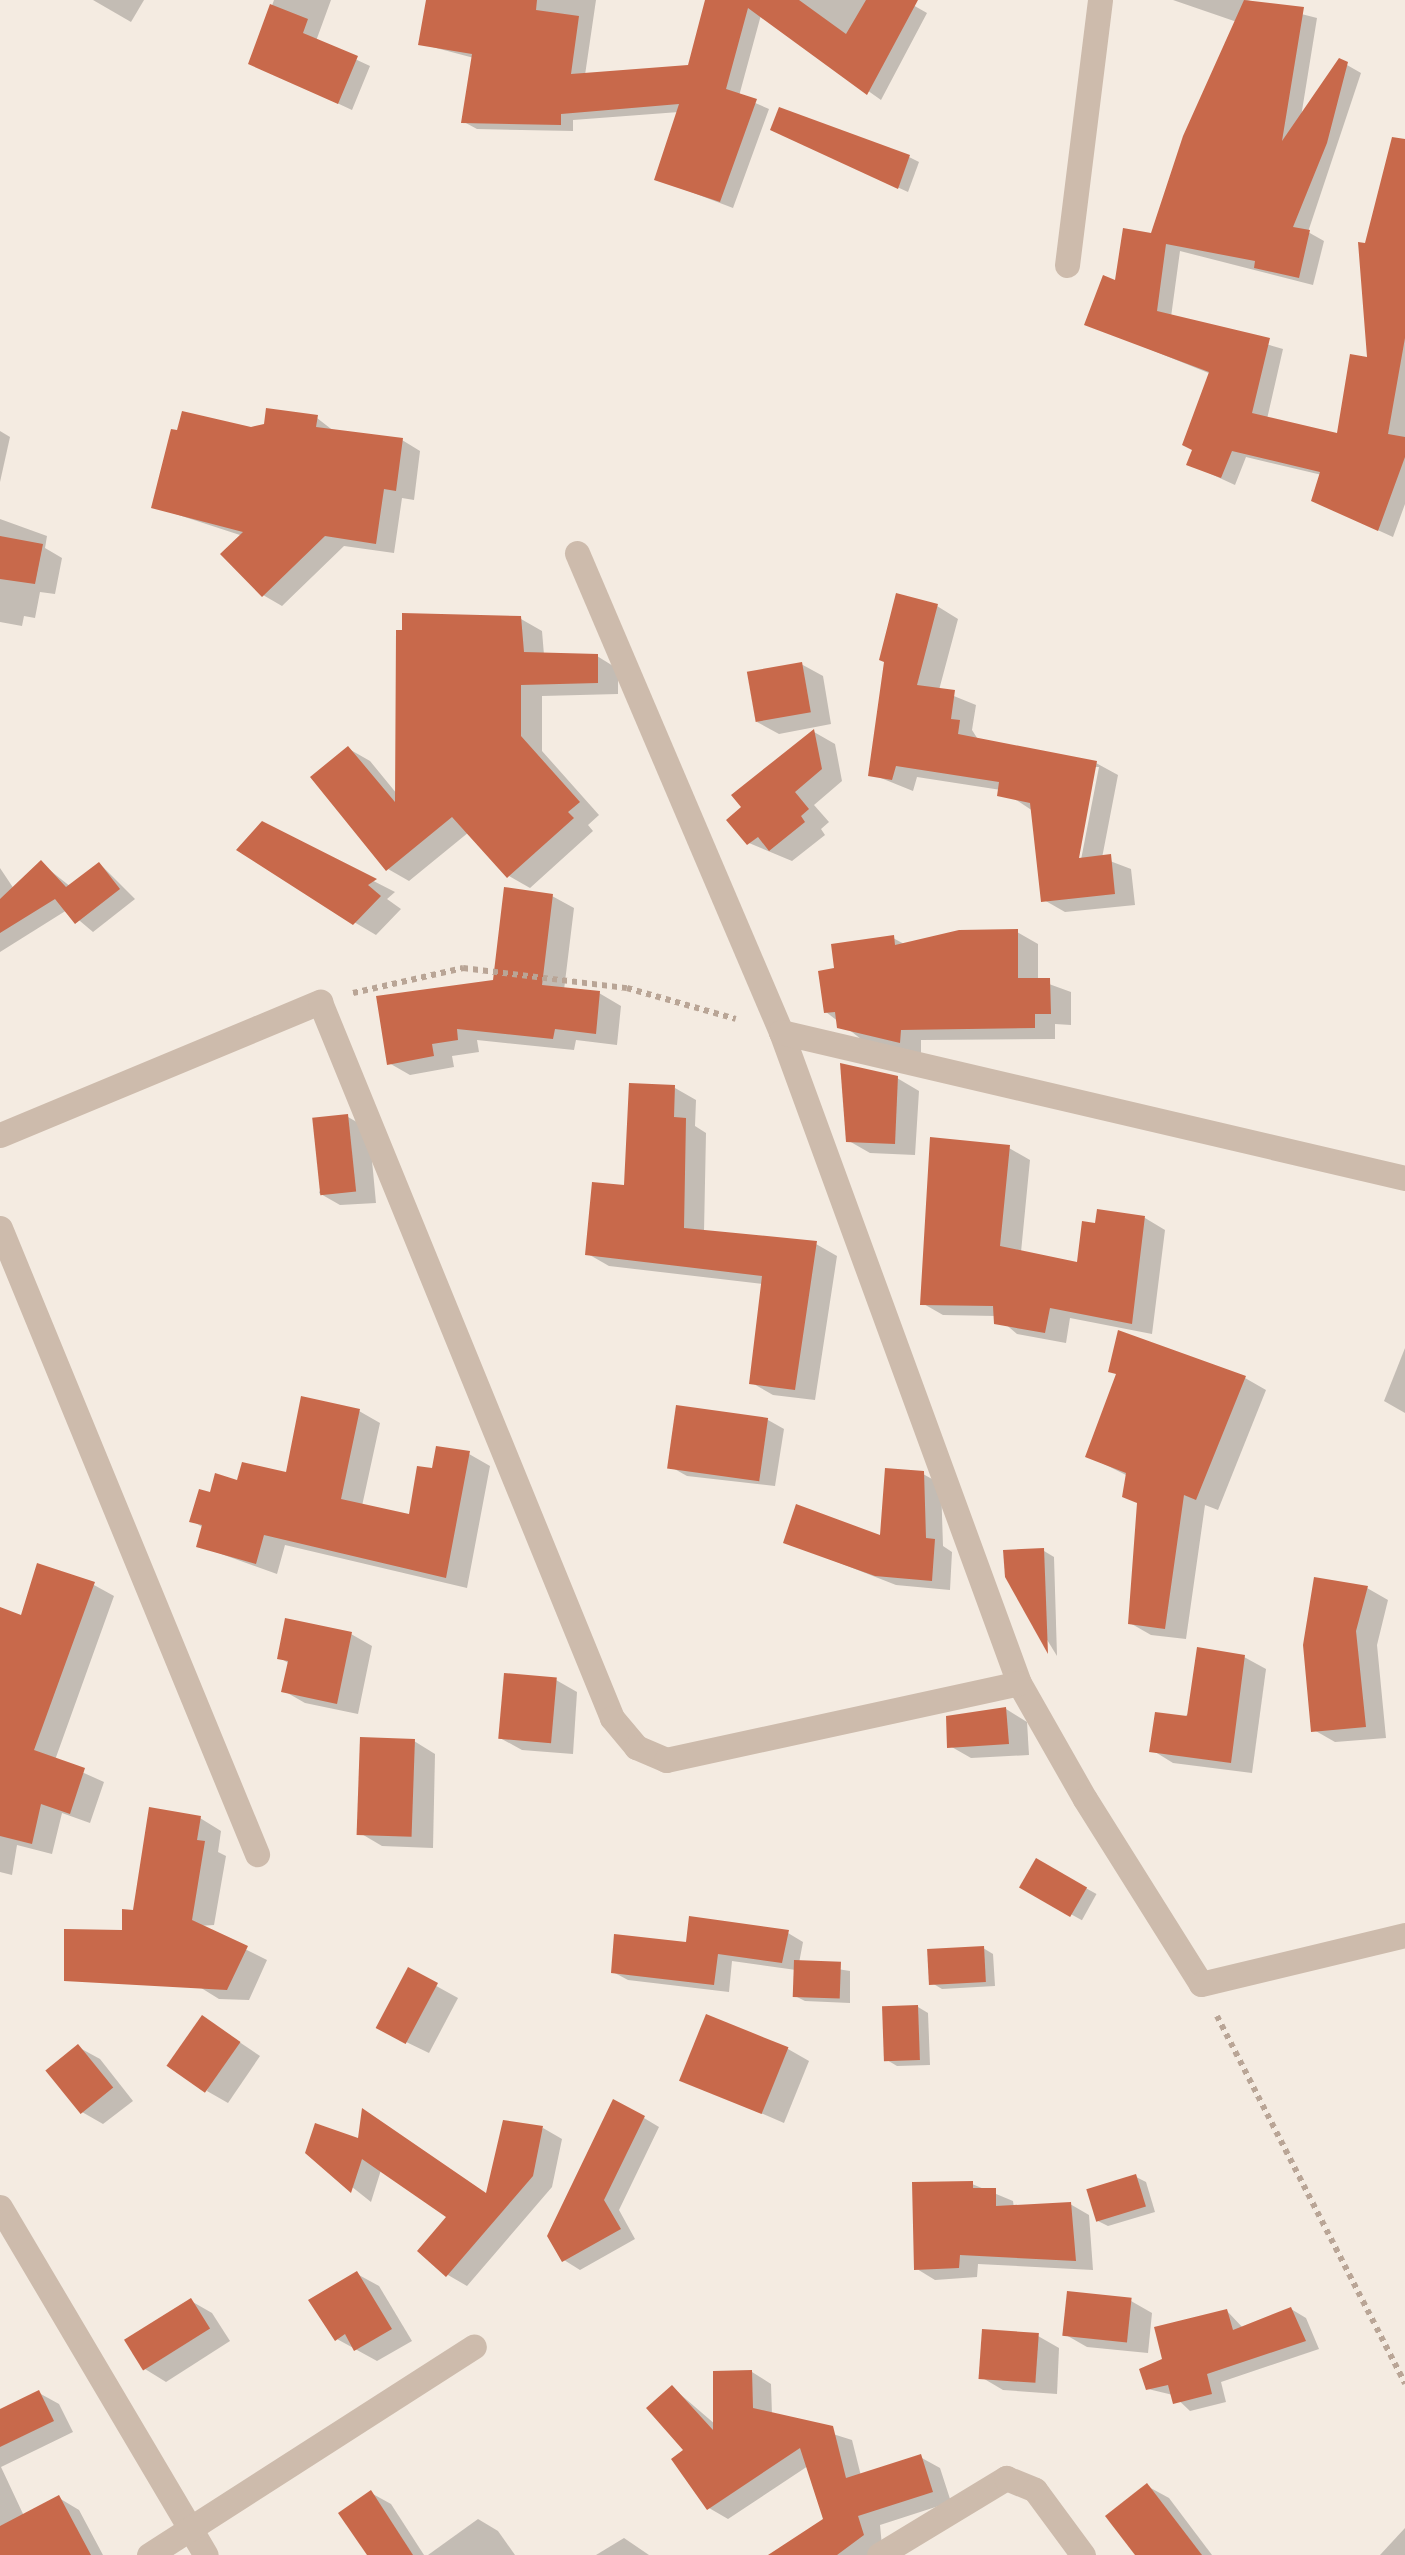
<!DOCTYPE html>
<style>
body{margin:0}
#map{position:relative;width:1405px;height:2555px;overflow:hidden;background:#f4ebe1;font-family:"Fira Sans Condensed",sans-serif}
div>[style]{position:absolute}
.shadow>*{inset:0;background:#0003;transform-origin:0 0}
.building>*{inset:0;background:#c8694b;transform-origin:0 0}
.path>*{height:6px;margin-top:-3px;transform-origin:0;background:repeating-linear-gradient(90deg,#b9a596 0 5px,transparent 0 10px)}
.minor>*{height:25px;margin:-12.5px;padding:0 12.5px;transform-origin:12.5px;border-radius:12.5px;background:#cdbbac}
span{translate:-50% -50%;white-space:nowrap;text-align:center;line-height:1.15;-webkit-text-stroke:10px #fbf5ee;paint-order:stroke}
</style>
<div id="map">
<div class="shadow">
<i style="clip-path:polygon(93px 0,144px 0,131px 22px)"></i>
<i style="clip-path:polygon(274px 0,331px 0,316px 41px,370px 66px,352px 110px,251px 63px)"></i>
<i style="clip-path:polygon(428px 0,596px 0,585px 75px,690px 67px,708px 0,904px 0,927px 13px,881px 100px,761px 15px,739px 96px,769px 109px,733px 208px,657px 179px,679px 112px,573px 120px,573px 131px,477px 129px,464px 122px,474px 58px,421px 44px)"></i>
<i style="clip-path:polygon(1173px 0,1247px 0,1317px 18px,1301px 117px,1340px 61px,1361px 73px,1308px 232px,1324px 241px,1313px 285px,1180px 251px,1171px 317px,1283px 349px,1267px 419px,1339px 436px,1370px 360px,1367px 246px,1405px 197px,1405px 504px,1393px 537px,1329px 508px,1322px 475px,1246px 457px,1235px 485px,1189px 464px,1211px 374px,1087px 324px,1153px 235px,1237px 22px)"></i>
<i style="clip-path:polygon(783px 135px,909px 157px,919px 162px,908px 192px)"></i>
<i style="clip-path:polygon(317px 418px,335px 432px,402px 440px,420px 451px,414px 500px,402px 498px,394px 553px,344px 546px,282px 606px,263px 595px,243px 536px,154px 507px,251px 430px)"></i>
<i style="clip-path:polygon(0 431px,10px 437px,0 482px)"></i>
<i style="clip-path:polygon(0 519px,47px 536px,45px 548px,62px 558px,55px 594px,40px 592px,35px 618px,24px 616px,22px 626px,0 622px)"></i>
<i style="clip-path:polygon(evenodd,937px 606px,958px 619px,939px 690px,976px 705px,972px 730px,979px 741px,1096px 763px,1118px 775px,1102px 858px,1131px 869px,1135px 905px,1065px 912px,1044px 900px,1033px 811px,1001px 790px,917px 777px,913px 791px,871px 774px,937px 606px,1094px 767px,1099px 767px,1079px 870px,1074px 869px,1094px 767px)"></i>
<i style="clip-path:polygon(521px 619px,542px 631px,544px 655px,597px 656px,618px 669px,618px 694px,542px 696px,542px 751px,599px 815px,588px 825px,593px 831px,530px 888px,509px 876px,469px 832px,409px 881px,388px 869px,349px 749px,370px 761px,397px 794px)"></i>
<i style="clip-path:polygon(801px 664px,823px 676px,831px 724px,779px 734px,757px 722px)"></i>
<i style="clip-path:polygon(814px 732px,835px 744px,842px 781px,814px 805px,829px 822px,821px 829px,825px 835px,792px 861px,749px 843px)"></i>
<i style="clip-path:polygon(262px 824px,395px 892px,387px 899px,401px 909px,376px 935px,354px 922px)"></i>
<i style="clip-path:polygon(42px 864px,71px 887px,100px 864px,135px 899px,93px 932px,67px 910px,0 952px,0 868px,14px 889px)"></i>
<i style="clip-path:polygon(552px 896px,574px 908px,564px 990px,599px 993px,621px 1006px,617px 1045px,576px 1040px,574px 1050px,477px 1040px,479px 1052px,452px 1056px,454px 1067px,410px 1075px,389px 1063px,496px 982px)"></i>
<i style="clip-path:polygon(1017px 932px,1038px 944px,1038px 980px,1071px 992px,1071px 1025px,1055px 1024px,1055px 1039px,921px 1040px,921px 1053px,861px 1039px,826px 1012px,837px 970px,893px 938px,906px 945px)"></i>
<i style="clip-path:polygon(843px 1066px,897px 1078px,919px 1091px,915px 1155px,870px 1153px,849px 1141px)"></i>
<i style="clip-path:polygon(675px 1088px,696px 1100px,695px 1126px,706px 1133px,704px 1232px,816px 1244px,837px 1256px,815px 1400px,773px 1395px,752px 1383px,763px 1284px,609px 1266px,588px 1254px)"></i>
<i style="clip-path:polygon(348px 1117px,369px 1129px,376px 1203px,340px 1205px,319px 1193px)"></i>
<i style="clip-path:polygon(1009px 1148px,1030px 1160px,1021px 1252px,1080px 1265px,1097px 1226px,1145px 1218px,1165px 1230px,1152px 1334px,1070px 1318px,1066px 1343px,1017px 1334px,996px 1316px,943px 1315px,922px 1303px)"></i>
<i style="clip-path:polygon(1405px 1348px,1405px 1413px,1384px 1401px)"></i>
<i style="clip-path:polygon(1245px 1378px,1266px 1390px,1218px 1510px,1205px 1505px,1186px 1639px,1151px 1635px,1130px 1623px,1140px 1504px,1128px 1476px,1088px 1456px)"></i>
<i style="clip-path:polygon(359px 1411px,380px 1423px,362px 1506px,411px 1517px,434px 1471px,469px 1454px,490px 1466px,467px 1588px,285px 1545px,277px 1574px,199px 1546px,204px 1528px,192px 1521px,212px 1495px,288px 1475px)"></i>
<i style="clip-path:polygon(768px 1420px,784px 1429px,775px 1486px,687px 1476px,671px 1467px)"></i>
<i style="clip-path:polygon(923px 1474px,941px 1484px,943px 1546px,952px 1552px,950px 1590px,896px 1585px,786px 1542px,882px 1538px)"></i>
<i style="clip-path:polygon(1044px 1551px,1054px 1557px,1057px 1656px,1006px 1573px)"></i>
<i style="clip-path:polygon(94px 1585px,114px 1596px,55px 1760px,104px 1782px,90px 1823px,62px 1813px,52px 1854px,17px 1845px,12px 1875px,0 1872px,0 1614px,22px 1618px)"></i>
<i style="clip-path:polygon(1367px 1588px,1388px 1600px,1377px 1645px,1386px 1738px,1335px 1742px,1314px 1730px)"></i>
<i style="clip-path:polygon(351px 1634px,372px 1646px,358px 1714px,305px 1703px,284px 1691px,290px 1664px,280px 1658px)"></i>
<i style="clip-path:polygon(1244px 1657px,1266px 1669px,1252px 1773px,1173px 1763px,1152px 1750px)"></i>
<i style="clip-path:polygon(556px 1680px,577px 1692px,573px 1754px,522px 1750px,500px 1738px)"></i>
<i style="clip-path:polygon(1006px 1709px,1027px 1722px,1029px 1755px,971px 1758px,950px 1746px)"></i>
<i style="clip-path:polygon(414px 1741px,435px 1754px,433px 1848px,382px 1846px,360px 1833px)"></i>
<i style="clip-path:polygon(151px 1810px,200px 1818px,221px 1831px,218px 1852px,226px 1856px,214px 1925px,198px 1926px,267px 1960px,249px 2000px,219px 1999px,198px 1986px)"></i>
<i style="left:1037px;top:1861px;width:68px;height:30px;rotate:29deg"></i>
<i style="clip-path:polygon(788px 1933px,803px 1942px,799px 1963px,850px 1971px,850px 2003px,805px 2001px,795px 1996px,796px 1970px,732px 1961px,729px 1992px,628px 1980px,613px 1972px,688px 1945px)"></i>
<i style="clip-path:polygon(983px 1948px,993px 1954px,995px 1986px,942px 1989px,932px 1983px)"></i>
<i style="clip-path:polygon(409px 1971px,458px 1998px,429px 2053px,400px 2039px)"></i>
<i style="clip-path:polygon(918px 2007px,928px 2013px,930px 2065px,897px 2066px,887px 2060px)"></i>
<i style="clip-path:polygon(223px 2031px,260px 2056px,228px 2103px,207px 2091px)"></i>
<i style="clip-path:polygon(78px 2047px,100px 2059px,133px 2101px,103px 2124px,82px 2112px)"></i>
<i style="clip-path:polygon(788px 2049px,809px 2061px,784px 2123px,684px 2080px)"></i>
<i style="clip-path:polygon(644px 2118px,659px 2127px,619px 2210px,635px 2239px,580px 2270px,564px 2260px)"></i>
<i style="clip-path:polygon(543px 2128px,562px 2139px,552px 2187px,467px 2286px,448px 2275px,450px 2217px,381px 2170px,371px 2202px,308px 2152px,360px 2142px,488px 2195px)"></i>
<i style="clip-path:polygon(1136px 2177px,1146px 2182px,1155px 2212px,1108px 2226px,1098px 2221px)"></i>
<i style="clip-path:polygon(972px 2184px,1013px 2201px,1014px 2208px,1070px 2204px,1089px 2215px,1093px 2270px,978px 2264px,977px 2277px,935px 2280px,917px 2269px)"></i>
<i style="clip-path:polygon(357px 2274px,379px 2286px,412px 2341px,377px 2361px,337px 2339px)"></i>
<i style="clip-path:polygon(191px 2301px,212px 2313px,230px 2341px,166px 2382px,145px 2369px)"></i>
<i style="clip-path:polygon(1131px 2301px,1152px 2313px,1148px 2353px,1087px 2347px,1066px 2335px)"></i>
<i style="clip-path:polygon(1291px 2309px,1306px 2318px,1319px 2349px,1221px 2382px,1226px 2402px,1190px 2411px,1173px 2395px,1148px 2389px,1165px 2361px,1227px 2311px,1244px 2329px)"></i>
<i style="clip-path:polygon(1038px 2336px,1059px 2348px,1057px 2394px,1003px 2390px,981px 2377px)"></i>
<i style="clip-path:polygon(752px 2372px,771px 2384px,772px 2415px,852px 2440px,861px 2476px,920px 2457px,940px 2468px,951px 2502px,880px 2525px,882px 2546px,870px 2555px,772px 2555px,826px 2520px,808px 2466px,728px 2519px,709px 2508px,673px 2388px,716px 2425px)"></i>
<i style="clip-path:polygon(39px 2393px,59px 2404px,73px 2432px,1px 2467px,24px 2516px,59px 2498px,79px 2510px,103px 2555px,0 2555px,0 2412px)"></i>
<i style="clip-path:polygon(1147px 2486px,1169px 2498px,1212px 2555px,1138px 2555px)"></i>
<i style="clip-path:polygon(371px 2493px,391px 2504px,424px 2555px,370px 2555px)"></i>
<i style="clip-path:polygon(478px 2519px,498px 2531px,515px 2555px,428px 2555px)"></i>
<i style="clip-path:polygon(1405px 2528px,1405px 2555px,1380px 2555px)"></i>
<i style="clip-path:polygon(624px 2538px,649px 2555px,596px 2555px)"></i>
</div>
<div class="building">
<i style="clip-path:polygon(426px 0,537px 0,536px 10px,579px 16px,571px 74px,688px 65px,705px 0,799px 0,846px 34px,866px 0,918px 0,867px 95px,748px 8px,726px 89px,757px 99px,720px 202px,654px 180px,679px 104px,561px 114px,561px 125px,461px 123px,472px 54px,418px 45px)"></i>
<i style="clip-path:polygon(1244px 0,1304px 7px,1282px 141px,1339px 58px,1348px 62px,1327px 143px,1293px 227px,1310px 230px,1299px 278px,1254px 268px,1255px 261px,1166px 244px,1157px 311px,1270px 338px,1252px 413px,1337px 433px,1350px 354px,1367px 357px,1358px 242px,1365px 243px,1392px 137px,1405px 139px,1405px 338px,1388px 434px,1405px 437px,1405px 457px,1378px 531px,1311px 501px,1320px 472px,1232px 451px,1221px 478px,1186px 465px,1192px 450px,1182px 445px,1209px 372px,1084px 325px,1103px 275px,1115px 280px,1123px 228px,1151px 233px,1183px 136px)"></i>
<i style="clip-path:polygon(270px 4px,308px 19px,303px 33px,358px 56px,338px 104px,248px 64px)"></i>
<i style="clip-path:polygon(779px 107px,910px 155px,898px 189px,770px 130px)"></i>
<i style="clip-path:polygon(266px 408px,318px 415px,316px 427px,403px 438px,396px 491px,384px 489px,376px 544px,325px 536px,262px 597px,220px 554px,243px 532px,151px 508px,171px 429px,177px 430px,182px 411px,251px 427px,264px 424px)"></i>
<i style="clip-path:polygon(0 536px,43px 544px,35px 584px,0 579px)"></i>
<i style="clip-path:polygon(896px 593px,938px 604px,917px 685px,955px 690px,951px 719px,960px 720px,958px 734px,1097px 761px,1079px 858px,1111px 854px,1115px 894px,1041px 902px,1030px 803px,997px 796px,999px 782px,896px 766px,892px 780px,868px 776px,884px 662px,879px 660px)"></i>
<i style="clip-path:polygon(402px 613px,521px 616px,524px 652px,598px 654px,598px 683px,521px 685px,521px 736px,580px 802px,568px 812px,574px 818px,507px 878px,452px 817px,386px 871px,310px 777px,348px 746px,395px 802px,396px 630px,402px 630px)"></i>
<i style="left:802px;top:662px;width:51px;height:56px;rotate:80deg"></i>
<i style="clip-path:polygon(814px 729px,822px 769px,795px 792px,809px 809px,801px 816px,805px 822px,769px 851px,758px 837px,747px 845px,726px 820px,741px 807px,731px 795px)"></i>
<i style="clip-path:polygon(262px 821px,377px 879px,368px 885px,381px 896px,353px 925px,236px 850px)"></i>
<i style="clip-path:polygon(41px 860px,66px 887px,99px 862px,120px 889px,75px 924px,55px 899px,0 933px,0 899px)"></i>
<i style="clip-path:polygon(504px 887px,553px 894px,542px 985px,600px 991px,596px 1034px,555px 1029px,553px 1039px,457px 1029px,458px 1040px,432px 1044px,434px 1056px,387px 1065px,376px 996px,493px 980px)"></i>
<i style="clip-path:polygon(1018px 929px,1018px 978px,1050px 978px,1051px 1014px,1035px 1014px,1035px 1028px,901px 1030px,900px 1043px,837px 1028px,835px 1012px,824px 1013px,818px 971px,834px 968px,831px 944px,894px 935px,895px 945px,959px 930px)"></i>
<i style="clip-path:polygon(840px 1063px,898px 1076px,895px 1144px,846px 1142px)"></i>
<i style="clip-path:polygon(629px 1083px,675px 1085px,674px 1117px,686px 1118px,684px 1228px,817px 1241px,795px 1390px,749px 1384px,762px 1276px,585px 1255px,592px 1182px,624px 1185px)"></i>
<i style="left:348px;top:1114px;width:78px;height:36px;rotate:84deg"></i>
<i style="clip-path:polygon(930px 1137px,1010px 1145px,1000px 1246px,1077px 1262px,1082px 1221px,1095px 1223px,1097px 1209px,1145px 1216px,1132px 1324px,1050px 1308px,1045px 1333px,994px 1324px,993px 1306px,920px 1305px)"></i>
<i style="clip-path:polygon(1118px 1330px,1246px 1376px,1196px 1500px,1184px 1495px,1165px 1629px,1128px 1624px,1137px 1503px,1122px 1497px,1126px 1473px,1085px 1457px,1116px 1374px,1108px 1372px)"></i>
<i style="clip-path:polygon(301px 1396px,360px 1409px,341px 1499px,409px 1514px,417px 1466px,432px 1468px,436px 1446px,470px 1451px,446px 1578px,264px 1535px,256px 1564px,196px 1547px,202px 1525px,189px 1522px,199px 1489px,210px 1492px,215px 1473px,237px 1480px,242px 1462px,286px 1472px)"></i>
<i style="left:676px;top:1405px;width:93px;height:64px;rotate:8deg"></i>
<i style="clip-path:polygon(885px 1468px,924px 1471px,926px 1538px,935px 1539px,932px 1581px,875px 1576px,783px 1543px,796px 1504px,880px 1535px)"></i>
<i style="clip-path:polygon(1044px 1548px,1048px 1654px,1005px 1577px,1003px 1550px)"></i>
<i style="clip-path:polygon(37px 1563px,95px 1582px,34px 1750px,85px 1768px,70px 1814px,41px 1804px,32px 1844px,0 1836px,0 1607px,21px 1615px)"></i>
<i style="clip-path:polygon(1314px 1577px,1368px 1586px,1356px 1631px,1366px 1727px,1311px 1732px,1303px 1645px)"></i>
<i style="clip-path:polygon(285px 1618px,352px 1632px,337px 1704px,281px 1692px,288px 1661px,277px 1659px)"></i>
<i style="clip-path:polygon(1197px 1647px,1245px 1655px,1231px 1763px,1149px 1752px,1155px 1712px,1187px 1716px)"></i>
<i style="left:504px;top:1673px;width:53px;height:66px;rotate:5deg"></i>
<i style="clip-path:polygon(1006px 1707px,1009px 1744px,947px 1748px,946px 1716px)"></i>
<i style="left:360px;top:1737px;width:55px;height:98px;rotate:2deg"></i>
<i style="clip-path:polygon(149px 1807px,201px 1816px,197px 1840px,205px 1841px,192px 1920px,248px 1946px,227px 1990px,64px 1981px,64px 1929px,122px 1930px,122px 1909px,133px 1910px)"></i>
<i style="left:1036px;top:1858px;width:59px;height:34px;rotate:30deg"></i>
<i style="clip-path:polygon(689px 1916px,789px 1930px,782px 1963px,718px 1954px,714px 1985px,611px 1973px,614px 1934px,686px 1942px)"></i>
<i style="left:984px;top:1946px;width:36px;height:57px;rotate:87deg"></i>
<i style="left:794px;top:1960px;width:47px;height:37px;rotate:2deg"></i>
<i style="left:408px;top:1967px;width:34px;height:69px;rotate:28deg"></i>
<i style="left:918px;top:2005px;width:55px;height:36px;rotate:88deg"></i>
<i style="left:706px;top:2014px;width:89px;height:72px;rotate:22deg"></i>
<i style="left:202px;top:2015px;width:47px;height:62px;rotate:35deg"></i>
<i style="left:78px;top:2044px;width:56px;height:42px;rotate:51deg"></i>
<i style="clip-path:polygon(613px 2099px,645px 2116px,604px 2200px,621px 2229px,562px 2262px,547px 2236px)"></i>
<i style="clip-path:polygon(362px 2108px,486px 2193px,503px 2120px,543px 2126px,533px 2176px,446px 2277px,417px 2251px,446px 2217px,362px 2159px,351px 2193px,305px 2153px,315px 2123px,358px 2138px)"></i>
<i style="left:1136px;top:2174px;width:34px;height:52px;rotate:73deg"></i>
<i style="clip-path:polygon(973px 2181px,973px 2188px,996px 2188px,996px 2206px,1071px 2202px,1076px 2261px,960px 2255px,959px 2268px,914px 2270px,912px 2182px)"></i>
<i style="clip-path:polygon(357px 2271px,392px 2329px,354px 2351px,345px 2334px,335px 2341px,308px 2300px)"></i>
<i style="left:1067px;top:2291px;width:65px;height:45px;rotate:6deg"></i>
<i style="left:191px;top:2298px;width:36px;height:79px;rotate:58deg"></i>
<i style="clip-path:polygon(1291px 2307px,1306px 2341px,1207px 2374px,1212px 2394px,1173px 2404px,1168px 2385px,1146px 2390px,1139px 2369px,1162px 2359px,1154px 2327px,1227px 2309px,1233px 2330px)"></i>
<i style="left:982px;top:2329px;width:57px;height:50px;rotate:4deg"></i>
<i style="clip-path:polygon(752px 2370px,753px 2408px,833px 2426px,846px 2478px,921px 2454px,933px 2492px,858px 2516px,864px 2535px,837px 2555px,768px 2555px,823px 2519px,800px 2448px,707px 2510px,671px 2459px,683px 2450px,646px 2408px,672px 2385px,713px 2430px,713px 2371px)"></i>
<i style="clip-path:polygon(39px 2390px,54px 2421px,0 2447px,0 2409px)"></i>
<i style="clip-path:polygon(1147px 2483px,1202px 2555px,1135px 2555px,1105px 2516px)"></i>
<i style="clip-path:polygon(371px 2490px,413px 2555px,367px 2555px,338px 2513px)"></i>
<i style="clip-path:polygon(59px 2495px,91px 2555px,0 2555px,0 2526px)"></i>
</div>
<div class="path">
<i style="left:353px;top:993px;width:113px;rotate:-12.8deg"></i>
<i style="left:463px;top:968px;width:165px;rotate:7deg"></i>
<i style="left:627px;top:988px;width:113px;rotate:15.9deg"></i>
<i style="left:1217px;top:2016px;width:413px;rotate:62.9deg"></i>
</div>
<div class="minor">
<i style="left:1067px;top:265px;width:267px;rotate:-82.9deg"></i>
<i style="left:577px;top:553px;width:521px;rotate:66.93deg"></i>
<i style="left:781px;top:1032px;width:693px;rotate:69.92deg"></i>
<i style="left:1019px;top:1683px;width:133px;rotate:60.4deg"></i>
<i style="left:1085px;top:1799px;width:218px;rotate:57.9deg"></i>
<i style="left:1201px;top:1984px;width:210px;rotate:-13.5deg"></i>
<i style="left:781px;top:1032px;width:641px;rotate:13.17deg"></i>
<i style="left:0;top:1135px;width:347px;rotate:-22.6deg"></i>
<i style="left:320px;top:1002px;width:773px;rotate:67.81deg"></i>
<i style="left:612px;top:1718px;width:38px;rotate:50deg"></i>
<i style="left:636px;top:1747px;width:33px;rotate:23deg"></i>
<i style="left:666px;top:1760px;width:361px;rotate:-12.3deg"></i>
<i style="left:0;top:1228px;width:677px;rotate:67.68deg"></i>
<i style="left:0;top:2207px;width:404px;rotate:59.4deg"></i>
<i style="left:149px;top:2555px;width:386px;rotate:-32.7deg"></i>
<i style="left:879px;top:2555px;width:149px;rotate:-31.2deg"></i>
<i style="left:1006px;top:2478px;width:31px;rotate:22deg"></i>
<i style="left:1035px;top:2490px;width:81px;rotate:53.6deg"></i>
</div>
</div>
